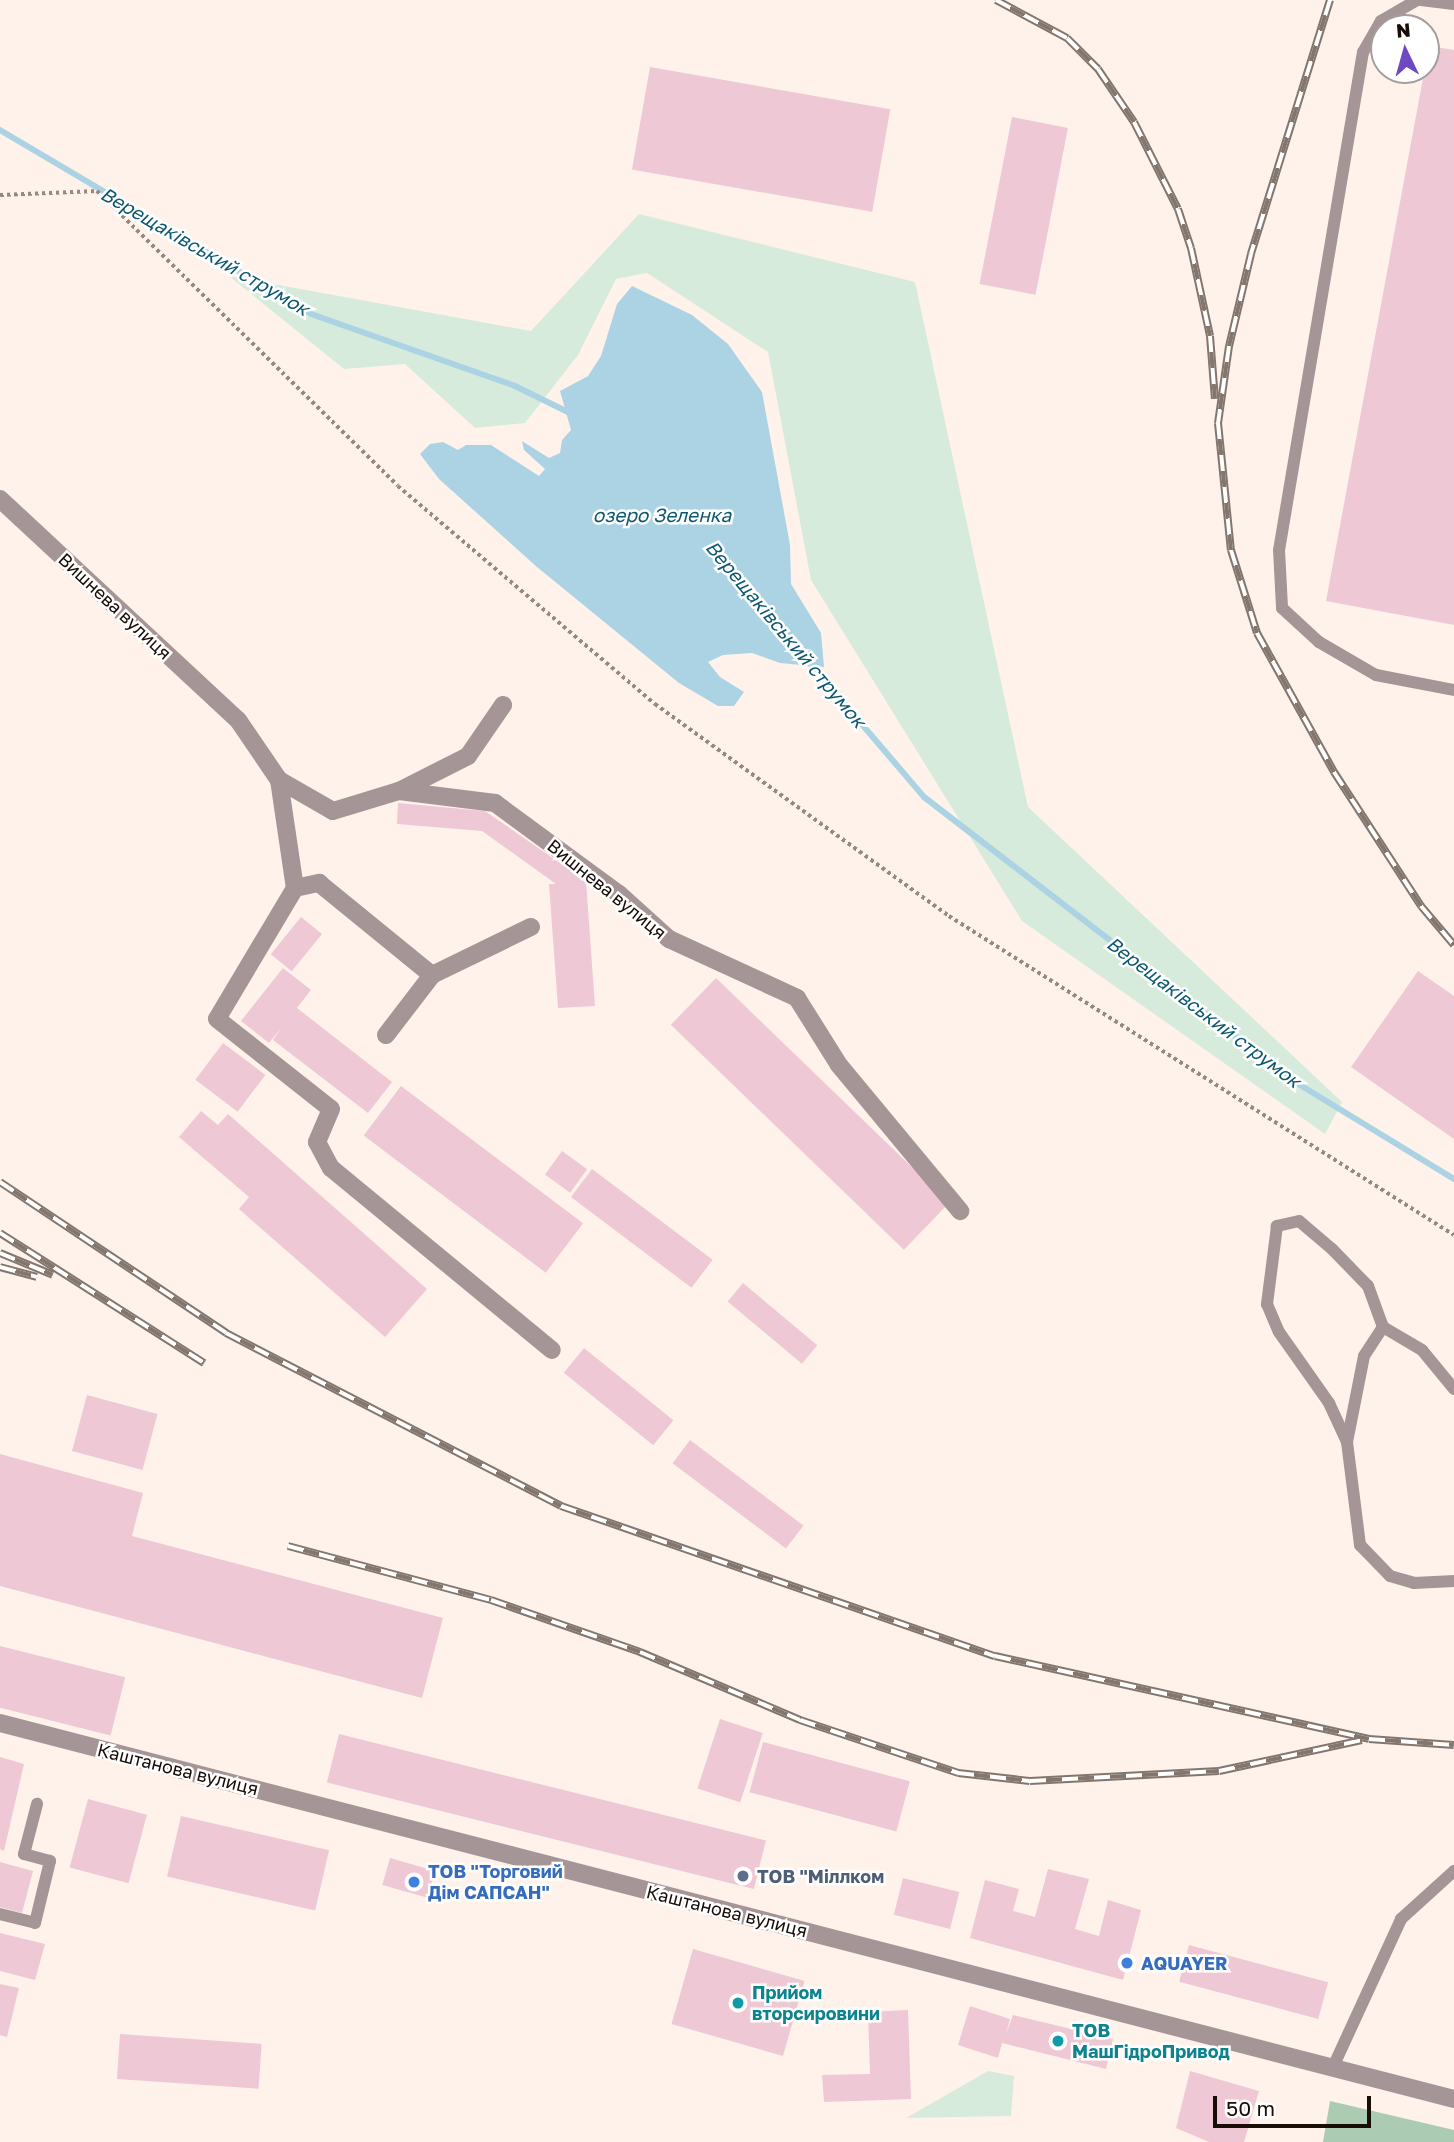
<!DOCTYPE html>
<meta charset="utf-8">
<style>
body{margin:0}
#map{position:relative;width:1454px;height:2142px;overflow:hidden;background:#fff2ea;font-family:"Golos Text",sans-serif}
div>[style]{position:absolute}
.green>*{inset:0;background:#d7ebdc}
.forest>*{inset:0;background:#accbb3}
.water>*{inset:0;background:#acd3e4}
.stream>*{height:6px;margin:-3px;padding:0 3px;transform-origin:3px;border-radius:3px;background:#acd3e4}
.building>*{inset:0;background:#efc8d5;transform-origin:0 0}
.path>*{height:3.5px;margin-top:-1.75px;transform-origin:0;background:repeating-linear-gradient(90deg,#958982 0 3.5px,transparent 0 7px)}
.service>*{height:12px;margin:-6px;padding:0 6px;transform-origin:6px;border-radius:6px;background:#a59596}
.minor>*{height:18px;margin:-9px;padding:0 9px;transform-origin:9px;border-radius:9px;background:#a59596}
.tertiary>*{height:18px;margin:-9px;padding:0 9px;transform-origin:9px;border-radius:9px;background:#a59596}
.rail>*{height:8px;margin-top:-4px;transform-origin:0;background:repeating-linear-gradient(90deg,#fff 0 16px,#82766f 0 32px);box-sizing:border-box;border-block:2px solid #82766f}
.dots>*{width:19px;height:19px;translate:-50% -50%;box-sizing:border-box;border:4px solid #fff;border-radius:50%}
span{translate:-50% -50%;white-space:nowrap;text-align:center;line-height:1.15;-webkit-text-stroke:5px #fff;paint-order:stroke}
.street-label{font-size:18px;color:#180d07}
.shop-label{font-size:18px;color:#366cbe;font-weight:700}
.left{translate:0 -50%;text-align:left}
.service-label{font-size:18px;color:#4e5e75;font-weight:700}
.culture-label{font-size:18px;color:#0d838f;font-weight:700}
.water-label{font-size:19px;color:#0d5870;font-style:italic}
.north{position:absolute;left:1370px;top:14px;width:70px;height:70px;box-sizing:border-box;background:#fff;border:2px solid #a39e9c;border-radius:50%;rotate:355deg;font-size:19px;font-weight:700;line-height:28px;text-align:center;color:#180d07}
.north::after{content:'';display:block;margin:auto;width:24px;height:32px;background:#6e49c1;clip-path:polygon(50% 0,100% 100%,50% 72%,0 100%)}
.scale{position:absolute;left:1213px;top:2096px;width:158px;height:32px;box-sizing:border-box;border:4px solid #180d07;border-top:0;padding-left:9px;font-size:21px;line-height:24px;white-space:nowrap;color:#180d07;-webkit-text-stroke:5px #fff;paint-order:stroke}
</style>
<div id="map">
<div class="green">
<i style="clip-path:polygon(639px 214px,915px 282px,1028px 807px,1342px 1102px,1325px 1134px,1022px 921px,811px 580px,768px 352px,647px 273px,616px 279px,578px 355px,525px 423px,475px 428px,405px 364px,344px 369px,229px 276px,531px 331px)"></i>
<i style="clip-path:polygon(988px 2071px,1014px 2076px,1011px 2116px,906px 2118px)"></i>
</div>
<div class="forest">
<i style="clip-path:polygon(1330px 2101px,1454px 2130px,1454px 2142px,1323px 2142px)"></i>
</div>
<div class="water">
<i style="clip-path:polygon(632px 286px,692px 315px,728px 344px,762px 392px,790px 545px,791px 584px,821px 633px,824px 667px,780px 663px,752px 653px,723px 655px,708px 662px,720px 677px,744px 692px,734px 706px,718px 706px,679px 683px,537px 567px,439px 479px,420px 454px,430px 444px,443px 442px,458px 450px,466px 445px,491px 445px,539px 476px,545px 469px,524px 450px,522px 441px,549px 458px,560px 453px,562px 440px,571px 430px,560px 391px,588px 376px,601px 356px,617px 304px)"></i>
</div>
<div class="stream">
<i style="left:0;top:130px;width:361px;rotate:30.6deg"></i>
<i style="left:311px;top:314px;width:216px;rotate:19.4deg"></i>
<i style="left:515px;top:386px;width:64px;rotate:26.2deg"></i>
<i style="left:807px;top:660px;width:180px;rotate:49.5deg"></i>
<i style="left:924px;top:797px;width:458px;rotate:37.6deg"></i>
<i style="left:1287px;top:1077px;width:196px;rotate:31.4deg"></i>
</div>
<div class="building">
<i style="clip-path:polygon(1429px 46px,1454px 50px,1454px 625px,1326px 601px)"></i>
<i style="left:650px;top:67px;width:244px;height:104px;rotate:10deg"></i>
<i style="left:1012px;top:117px;width:57px;height:170px;rotate:11deg"></i>
<i style="clip-path:polygon(398px 803px,485px 811px,586px 881px,595px 1006px,558px 1008px,549px 884px,556px 884px,482px 831px,397px 824px)"></i>
<i style="left:301px;top:917px;width:27px;height:48px;rotate:39deg"></i>
<i style="clip-path:polygon(283px 968px,311px 990px,297px 1008px,392px 1082px,368px 1113px,273px 1040px,281px 1028px,269px 1043px,241px 1021px)"></i>
<i style="clip-path:polygon(1418px 971px,1454px 996px,1454px 1139px,1351px 1067px)"></i>
<i style="left:716px;top:978px;width:324px;height:65px;rotate:44deg"></i>
<i style="left:223px;top:1043px;width:53px;height:46px;rotate:37deg"></i>
<i style="left:401px;top:1086px;width:228px;height:62px;rotate:37deg"></i>
<i style="clip-path:polygon(201px 1111px,218px 1125px,228px 1114px,427px 1289px,385px 1337px,239px 1209px,249px 1197px,179px 1137px)"></i>
<i style="left:562px;top:1151px;width:31px;height:29px;rotate:36deg"></i>
<i style="left:592px;top:1169px;width:151px;height:35px;rotate:37deg"></i>
<i style="left:743px;top:1283px;width:97px;height:24px;rotate:40deg"></i>
<i style="left:584px;top:1348px;width:115px;height:32px;rotate:39deg"></i>
<i style="left:87px;top:1395px;width:73px;height:58px;rotate:15deg"></i>
<i style="left:690px;top:1440px;width:142px;height:29px;rotate:37deg"></i>
<i style="clip-path:polygon(0 1454px,143px 1493px,132px 1536px,443px 1618px,422px 1698px,0 1586px)"></i>
<i style="left:0;top:1646px;width:129px;height:60px;rotate:14deg"></i>
<i style="left:720px;top:1719px;width:45px;height:73px;rotate:18deg"></i>
<i style="left:339px;top:1734px;width:440px;height:50px;rotate:14deg"></i>
<i style="left:763px;top:1742px;width:152px;height:52px;rotate:15deg"></i>
<i style="clip-path:polygon(0 1757px,24px 1764px,4px 1851px,0 1849px)"></i>
<i style="left:88px;top:1799px;width:61px;height:71px;rotate:15deg"></i>
<i style="left:181px;top:1816px;width:152px;height:62px;rotate:13deg"></i>
<i style="left:390px;top:1858px;width:47px;height:28px;rotate:16deg"></i>
<i style="clip-path:polygon(0 1862px,33px 1871px,22px 1913px,0 1907px)"></i>
<i style="clip-path:polygon(1048px 1869px,1089px 1879px,1075px 1929px,1099px 1936px,1108px 1900px,1141px 1910px,1123px 1980px,970px 1938px,985px 1880px,1019px 1889px,1013px 1911px,1035px 1917px)"></i>
<i style="left:903px;top:1878px;width:58px;height:38px;rotate:14deg"></i>
<i style="clip-path:polygon(0 1933px,45px 1944px,35px 1980px,0 1971px)"></i>
<i style="left:1189px;top:1945px;width:144px;height:38px;rotate:15deg"></i>
<i style="left:693px;top:1949px;width:116px;height:78px;rotate:16deg"></i>
<i style="clip-path:polygon(0 1984px,19px 1988px,7px 2037px,0 2035px)"></i>
<i style="clip-path:polygon(970px 2006px,1010px 2019px,1006px 2034px,1013px 2015px,1113px 2039px,1106px 2069px,1002px 2043px,998px 2058px,958px 2045px)"></i>
<i style="clip-path:polygon(908px 2010px,911px 2099px,824px 2102px,822px 2075px,870px 2074px,868px 2012px)"></i>
<i style="left:120px;top:2034px;width:142px;height:45px;rotate:4deg"></i>
<i style="clip-path:polygon(1190px 2071px,1259px 2091px,1244px 2142px,1209px 2142px,1176px 2128px)"></i>
</div>
<div class="path">
<i style="left:0;top:195px;width:97px;rotate:-2.4deg"></i>
<i style="left:97px;top:191px;width:421px;rotate:44.4deg"></i>
<i style="left:398px;top:486px;width:337px;rotate:40.3deg"></i>
<i style="left:655px;top:704px;width:362px;rotate:35.8deg"></i>
<i style="left:949px;top:916px;width:597px;rotate:32.28deg"></i>
</div>
<div class="service">
<i style="left:1417px;top:0;width:42px;rotate:149.7deg"></i>
<i style="left:1381px;top:21px;width:36px;rotate:120deg"></i>
<i style="left:1363px;top:52px;width:505px;rotate:99.57deg"></i>
<i style="left:1279px;top:550px;width:58px;rotate:87deg"></i>
<i style="left:1282px;top:608px;width:50px;rotate:42.6deg"></i>
<i style="left:1319px;top:642px;width:66px;rotate:30.1deg"></i>
<i style="left:1376px;top:675px;width:79px;rotate:10.9deg"></i>
<i style="left:1421px;top:0;width:33px;rotate:7deg"></i>
<i style="left:1454px;top:1389px;width:50px;rotate:-129.4deg"></i>
<i style="left:1422px;top:1350px;width:45px;rotate:-149.5deg"></i>
<i style="left:1383px;top:1327px;width:44px;rotate:-110.1deg"></i>
<i style="left:1368px;top:1286px;width:52px;rotate:-134.2deg"></i>
<i style="left:1332px;top:1249px;width:43px;rotate:-139.7deg"></i>
<i style="left:1299px;top:1221px;width:23px;rotate:167deg"></i>
<i style="left:1277px;top:1226px;width:79px;rotate:97.3deg"></i>
<i style="left:1267px;top:1304px;width:30px;rotate:67deg"></i>
<i style="left:1279px;top:1332px;width:87px;rotate:54.8deg"></i>
<i style="left:1329px;top:1403px;width:43px;rotate:65.2deg"></i>
<i style="left:1347px;top:1442px;width:104px;rotate:82.8deg"></i>
<i style="left:1360px;top:1545px;width:43px;rotate:45.9deg"></i>
<i style="left:1390px;top:1576px;width:25px;rotate:16deg"></i>
<i style="left:1414px;top:1583px;width:40px;rotate:-2.9deg"></i>
<i style="left:1347px;top:1442px;width:88px;rotate:-78.8deg"></i>
<i style="left:1364px;top:1356px;width:35px;rotate:-57deg"></i>
<i style="left:0;top:1914px;width:36px;rotate:14deg"></i>
<i style="left:35px;top:1923px;width:64px;rotate:-76.4deg"></i>
<i style="left:50px;top:1861px;width:27px;rotate:-165deg"></i>
<i style="left:24px;top:1854px;width:52px;rotate:-75.4deg"></i>
<i style="left:1333px;top:2067px;width:163px;rotate:-65.3deg"></i>
<i style="left:1401px;top:1919px;width:72px;rotate:-42.2deg"></i>
</div>
<div class="minor">
<i style="left:0;top:499px;width:325px;rotate:42.9deg"></i>
<i style="left:238px;top:720px;width:73px;rotate:55.7deg"></i>
<i style="left:279px;top:780px;width:109px;rotate:81.6deg"></i>
<i style="left:295px;top:888px;width:152px;rotate:120.8deg"></i>
<i style="left:217px;top:1019px;width:145px;rotate:38.3deg"></i>
<i style="left:331px;top:1109px;width:36px;rotate:113deg"></i>
<i style="left:317px;top:1142px;width:30px;rotate:62deg"></i>
<i style="left:331px;top:1168px;width:286px;rotate:39.5deg"></i>
<i style="left:279px;top:780px;width:62px;rotate:29.9deg"></i>
<i style="left:333px;top:811px;width:69px;rotate:-16.9deg"></i>
<i style="left:399px;top:791px;width:77px;rotate:-26.9deg"></i>
<i style="left:468px;top:756px;width:62px;rotate:-55.5deg"></i>
<i style="left:399px;top:791px;width:97px;rotate:7.1deg"></i>
<i style="left:495px;top:803px;width:154px;rotate:36.3deg"></i>
<i style="left:619px;top:894px;width:67px;rotate:42deg"></i>
<i style="left:669px;top:939px;width:141px;rotate:24.7deg"></i>
<i style="left:797px;top:998px;width:79px;rotate:57.9deg"></i>
<i style="left:839px;top:1065px;width:190px;rotate:50.3deg"></i>
<i style="left:295px;top:888px;width:25px;rotate:-12deg"></i>
<i style="left:319px;top:883px;width:146px;rotate:39.2deg"></i>
<i style="left:432px;top:975px;width:110px;rotate:-25.9deg"></i>
<i style="left:386px;top:1035px;width:76px;rotate:-52.5deg"></i>
</div>
<div class="tertiary">
<i style="left:0;top:1723px;width:1502px;rotate:14.5deg"></i>
</div>
<div class="rail">
<i style="left:996px;top:0;width:81px;rotate:28.2deg"></i>
<i style="left:1067px;top:38px;width:44px;rotate:45deg"></i>
<i style="left:1098px;top:69px;width:64px;rotate:55.8deg"></i>
<i style="left:1134px;top:122px;width:97px;rotate:63.2deg"></i>
<i style="left:1178px;top:209px;width:41px;rotate:71.6deg"></i>
<i style="left:1191px;top:248px;width:90px;rotate:77.8deg"></i>
<i style="left:1210px;top:336px;width:63px;rotate:85.5deg"></i>
<i style="left:1330px;top:0;width:266px;rotate:107.3deg"></i>
<i style="left:1251px;top:254px;width:95px;rotate:103.4deg"></i>
<i style="left:1229px;top:346px;width:78px;rotate:98.1deg"></i>
<i style="left:1218px;top:423px;width:128px;rotate:84.2deg"></i>
<i style="left:1231px;top:550px;width:87px;rotate:72.6deg"></i>
<i style="left:1257px;top:633px;width:159px;rotate:61deg"></i>
<i style="left:1334px;top:772px;width:160px;rotate:57deg"></i>
<i style="left:1421px;top:906px;width:51px;rotate:49.8deg"></i>
<i style="left:0;top:1182px;width:272px;rotate:33.7deg"></i>
<i style="left:226px;top:1333px;width:377px;rotate:27.3deg"></i>
<i style="left:561px;top:1506px;width:459px;rotate:19.1deg"></i>
<i style="left:995px;top:1656px;width:383px;rotate:12.5deg"></i>
<i style="left:1369px;top:1739px;width:85px;rotate:4deg"></i>
<i style="left:0;top:1233px;width:242px;rotate:32.5deg"></i>
<i style="left:0;top:1253px;width:57px;rotate:22.5deg"></i>
<i style="left:0;top:1267px;width:38px;rotate:15deg"></i>
<i style="left:288px;top:1546px;width:210px;rotate:14.9deg"></i>
<i style="left:491px;top:1600px;width:158px;rotate:19.2deg"></i>
<i style="left:640px;top:1652px;width:174px;rotate:23deg"></i>
<i style="left:800px;top:1720px;width:167px;rotate:18.5deg"></i>
<i style="left:958px;top:1773px;width:72px;rotate:6.3deg"></i>
<i style="left:1030px;top:1781px;width:189px;rotate:-3deg"></i>
<i style="left:1219px;top:1771px;width:146px;rotate:-12.2deg"></i>
</div>
<div class="dots">
<i style="left:743px;top:1876px;background:#5c6f8a"></i>
<i style="left:414px;top:1882px;background:#3f7fe0"></i>
<i style="left:1127px;top:1963px;background:#3f7fe0"></i>
<i style="left:738px;top:2003px;background:#0f9aa8"></i>
<i style="left:1058px;top:2041px;background:#0f9aa8"></i>
</div>
<div class="street-label">
<span style="left:115px;top:606px;rotate:43deg">Вишнева вулиця</span>
<span style="left:607px;top:889px;rotate:39deg">Вишнева вулиця</span>
<span style="left:178px;top:1769px;rotate:14deg">Каштанова вулиця</span>
<span style="left:727px;top:1911px;rotate:14deg">Каштанова вулиця</span>
</div>
<div class="shop-label">
<span class="left" style="left:428px;top:1882px">ТОВ "Торговий<br>Дім САПСАН"</span>
<span class="left" style="left:1141px;top:1963px">AQUAYER</span>
</div>
<div class="service-label">
<span class="left" style="left:757px;top:1876px">ТОВ "Міллком</span>
</div>
<div class="culture-label">
<span class="left" style="left:752px;top:2003px">Прийом<br>вторсировини</span>
<span class="left" style="left:1072px;top:2041px">ТОВ<br>МашГідроПривод</span>
</div>
<div class="water-label">
<span style="left:205px;top:251px;rotate:30deg">Верещаківський струмок</span>
<span style="left:662px;top:515px">озеро Зеленка</span>
<span style="left:786px;top:634px;rotate:50deg">Верещаківський струмок</span>
<span style="left:1204px;top:1012px;rotate:37deg">Верещаківський струмок</span>
</div>
<div class="north">N</div>
<div class="scale">50 m</div>
</div>
